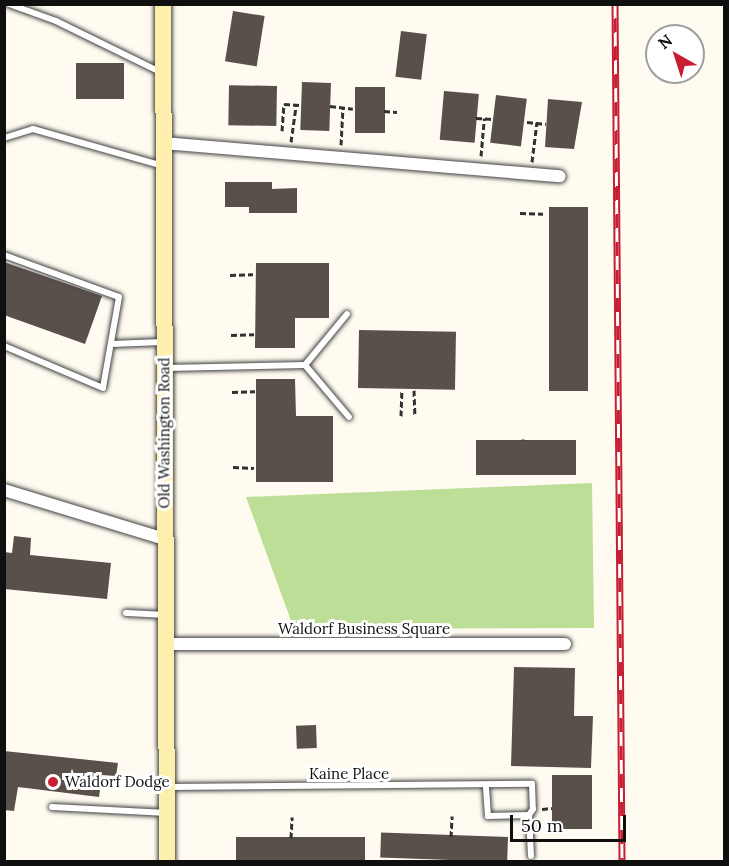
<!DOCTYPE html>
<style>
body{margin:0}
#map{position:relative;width:729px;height:866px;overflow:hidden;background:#fffbf1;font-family:Lora,serif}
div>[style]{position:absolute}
.forest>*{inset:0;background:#bcde96}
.building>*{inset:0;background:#594f4b;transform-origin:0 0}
.path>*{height:3px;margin-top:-1.5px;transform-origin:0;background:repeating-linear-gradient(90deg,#313131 0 6px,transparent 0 9px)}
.roads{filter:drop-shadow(0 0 2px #424242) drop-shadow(0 0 2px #424242)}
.lane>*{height:6px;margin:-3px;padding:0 3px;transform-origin:3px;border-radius:3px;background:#fff}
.street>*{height:12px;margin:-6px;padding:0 6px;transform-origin:6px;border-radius:6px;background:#fff}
.secondary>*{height:16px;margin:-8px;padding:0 8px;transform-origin:8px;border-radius:8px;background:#ffefac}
.rail>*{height:7px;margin-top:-3.5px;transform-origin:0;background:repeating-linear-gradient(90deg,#fff 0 14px,#c81e34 0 28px);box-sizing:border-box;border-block:2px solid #c81e34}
.dots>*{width:16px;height:16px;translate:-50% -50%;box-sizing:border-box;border:3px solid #fff;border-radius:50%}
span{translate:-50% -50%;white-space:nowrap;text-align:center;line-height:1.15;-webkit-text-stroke:6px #fff;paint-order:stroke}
.street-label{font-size:15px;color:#0f0f0f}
.poi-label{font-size:15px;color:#0f0f0f}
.left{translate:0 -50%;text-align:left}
.frame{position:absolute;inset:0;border:6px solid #0f0f0f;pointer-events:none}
.north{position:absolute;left:645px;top:24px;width:60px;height:60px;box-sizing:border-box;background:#fff;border:2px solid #9f9f9f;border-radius:50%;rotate:321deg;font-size:16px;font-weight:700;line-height:24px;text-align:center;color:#0f0f0f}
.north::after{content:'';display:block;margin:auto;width:21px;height:27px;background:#c81e34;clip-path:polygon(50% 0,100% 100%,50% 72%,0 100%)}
.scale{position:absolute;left:510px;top:815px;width:116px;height:27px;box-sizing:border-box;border:3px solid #0f0f0f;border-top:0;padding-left:8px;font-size:18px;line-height:21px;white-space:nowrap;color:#0f0f0f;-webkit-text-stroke:4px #fff;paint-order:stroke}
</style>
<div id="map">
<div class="forest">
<i style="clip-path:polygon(592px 483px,594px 628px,294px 629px,246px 497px)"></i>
</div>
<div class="building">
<i style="left:233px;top:11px;width:32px;height:51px;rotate:9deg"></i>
<i style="left:401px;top:31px;width:26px;height:46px;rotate:7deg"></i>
<i style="left:124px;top:63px;width:36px;height:48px;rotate:90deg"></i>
<i style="left:302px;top:82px;width:29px;height:48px;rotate:2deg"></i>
<i style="left:277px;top:86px;width:40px;height:48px;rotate:91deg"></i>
<i style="left:355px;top:87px;width:30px;height:46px"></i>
<i style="left:444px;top:91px;width:35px;height:49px;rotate:5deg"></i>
<i style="left:496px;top:95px;width:31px;height:48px;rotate:7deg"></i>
<i style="clip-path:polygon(548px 99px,582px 102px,574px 149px,545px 147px)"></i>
<i style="clip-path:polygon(225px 182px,272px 182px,272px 189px,297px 188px,297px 213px,249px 213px,249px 207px,225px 207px)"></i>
<i style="left:588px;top:207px;width:184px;height:39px;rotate:90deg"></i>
<i style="clip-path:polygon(4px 262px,102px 296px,85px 344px,4px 315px)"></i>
<i style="clip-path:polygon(256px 263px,329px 263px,329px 318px,295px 318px,295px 348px,255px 348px)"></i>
<i style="left:359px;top:330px;width:97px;height:58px;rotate:1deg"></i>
<i style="clip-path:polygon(256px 379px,295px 379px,296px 416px,333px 416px,333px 482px,256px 482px)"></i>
<i style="left:476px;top:440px;width:100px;height:35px"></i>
<i style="clip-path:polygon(14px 536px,31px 538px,30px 555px,111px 563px,107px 599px,4px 589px,4px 552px,12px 553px)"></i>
<i style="clip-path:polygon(514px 667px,575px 668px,574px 716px,593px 716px,591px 768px,511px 766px)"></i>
<i style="left:316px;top:725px;width:23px;height:20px;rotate:88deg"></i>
<i style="clip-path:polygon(4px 751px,118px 763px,116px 776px,102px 775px,99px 797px,18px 787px,14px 811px,4px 810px)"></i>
<i style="left:552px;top:775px;width:40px;height:54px"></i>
<i style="left:365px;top:837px;width:25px;height:129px;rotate:90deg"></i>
<i style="left:508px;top:837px;width:25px;height:127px;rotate:92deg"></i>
</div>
<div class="path">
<i style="left:330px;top:106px;width:23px;rotate:7deg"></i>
<i style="left:384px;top:111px;width:13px;rotate:4deg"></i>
<i style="left:476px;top:118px;width:17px;rotate:3deg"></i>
<i style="left:527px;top:122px;width:19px;rotate:6deg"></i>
<i style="left:282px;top:131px;width:27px;rotate:-86deg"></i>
<i style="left:284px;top:104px;width:16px;rotate:4deg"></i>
<i style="left:291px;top:142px;width:37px;rotate:-82deg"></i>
<i style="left:341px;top:145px;width:37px;rotate:-87deg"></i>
<i style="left:481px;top:156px;width:38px;rotate:-85deg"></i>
<i style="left:532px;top:162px;width:40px;rotate:-82.9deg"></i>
<i style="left:520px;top:213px;width:23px;rotate:2deg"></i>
<i style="left:230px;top:275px;width:23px;rotate:-2deg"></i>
<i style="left:231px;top:335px;width:23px;rotate:-2deg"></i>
<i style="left:414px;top:390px;width:26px;rotate:88deg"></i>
<i style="left:232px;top:392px;width:23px;rotate:-2deg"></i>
<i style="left:401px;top:416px;width:26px;rotate:-88deg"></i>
<i style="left:523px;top:440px;width:1px;rotate:-90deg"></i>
<i style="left:233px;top:467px;width:21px;rotate:3deg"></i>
<i style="left:542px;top:809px;width:10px;rotate:-6deg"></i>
<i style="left:451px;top:837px;width:21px;rotate:-87deg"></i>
<i style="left:291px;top:838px;width:21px;rotate:-87deg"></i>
</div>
<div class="roads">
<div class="lane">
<i style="left:9px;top:4px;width:50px;rotate:19.9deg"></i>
<i style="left:56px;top:21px;width:118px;rotate:26.1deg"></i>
<i style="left:4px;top:138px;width:30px;rotate:-17deg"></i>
<i style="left:33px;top:129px;width:135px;rotate:15.9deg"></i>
<i style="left:4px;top:255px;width:122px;rotate:20.1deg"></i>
<i style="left:119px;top:297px;width:92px;rotate:100deg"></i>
<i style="left:103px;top:388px;width:108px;rotate:-157deg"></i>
<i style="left:111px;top:344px;width:52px;rotate:-2.2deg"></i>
<i style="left:305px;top:365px;width:68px;rotate:49.8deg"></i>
<i style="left:167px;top:368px;width:138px;rotate:-1.2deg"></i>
<i style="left:305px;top:365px;width:66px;rotate:-50.5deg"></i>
<i style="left:126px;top:613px;width:37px;rotate:3deg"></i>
<i style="left:168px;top:787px;width:364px;rotate:-0.5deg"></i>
<i style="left:532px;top:784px;width:25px;rotate:88deg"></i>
<i style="left:533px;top:809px;width:7px;rotate:124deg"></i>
<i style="left:529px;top:815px;width:41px;rotate:178.6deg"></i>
<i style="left:488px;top:816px;width:31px;rotate:-94deg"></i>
<i style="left:52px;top:807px;width:115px;rotate:3deg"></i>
<i style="left:529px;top:815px;width:41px;rotate:87.2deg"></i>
</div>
<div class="street">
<i style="left:163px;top:143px;width:398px;rotate:4.8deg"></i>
<i style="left:4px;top:490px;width:167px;rotate:17deg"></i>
<i style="left:164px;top:644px;width:401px"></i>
</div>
<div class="secondary">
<i style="left:163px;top:4px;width:858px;rotate:89.73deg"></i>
</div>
</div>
<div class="rail">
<i style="left:615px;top:4px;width:858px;rotate:89.53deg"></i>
</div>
<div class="dots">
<i style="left:53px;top:782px;background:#c81e34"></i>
</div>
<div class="street-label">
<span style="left:164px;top:433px;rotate:-90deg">Old Washington Road</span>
<span style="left:364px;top:629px">Waldorf Business Square</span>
<span style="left:349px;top:774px">Kaine Place</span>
</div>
<div class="poi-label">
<span class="left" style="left:65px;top:782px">Waldorf Dodge</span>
</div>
<div class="frame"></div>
<div class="north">N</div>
<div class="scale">50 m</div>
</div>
